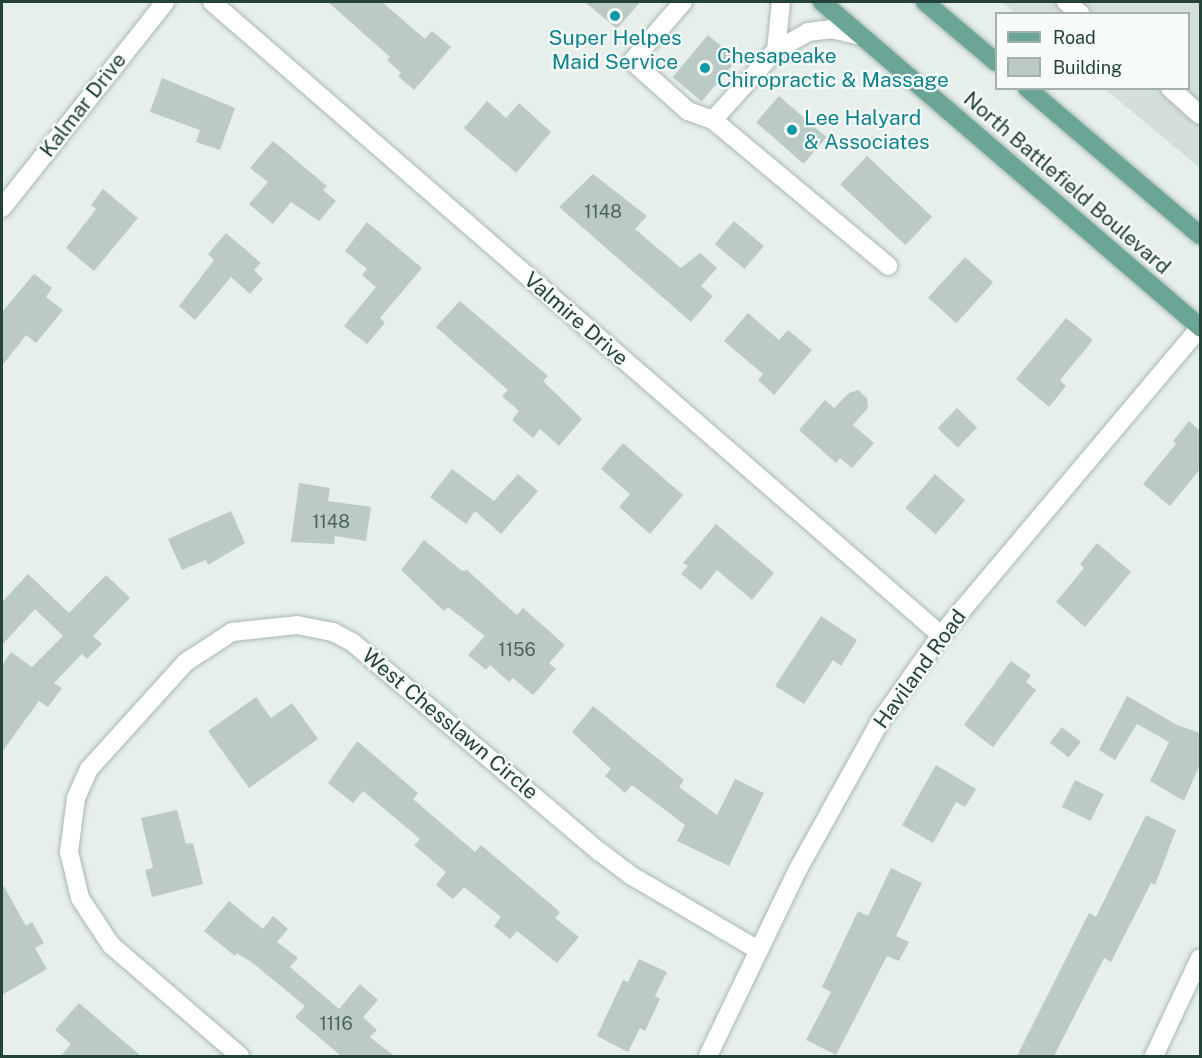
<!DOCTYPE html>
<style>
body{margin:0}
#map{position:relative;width:1202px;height:1058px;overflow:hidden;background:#e6efeb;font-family:"Public Sans",sans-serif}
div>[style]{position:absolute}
.built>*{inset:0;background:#d4dfda}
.building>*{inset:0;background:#bbcac4;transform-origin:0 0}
.roads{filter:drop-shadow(0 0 2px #a8b8b2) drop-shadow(0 0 2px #a8b8b2)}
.minor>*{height:18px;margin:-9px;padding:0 9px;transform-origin:9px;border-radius:9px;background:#fff}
.major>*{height:18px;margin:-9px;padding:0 9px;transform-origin:9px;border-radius:9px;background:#6aa596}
.dots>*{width:16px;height:16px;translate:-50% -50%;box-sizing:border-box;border:3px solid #f7fbf9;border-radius:50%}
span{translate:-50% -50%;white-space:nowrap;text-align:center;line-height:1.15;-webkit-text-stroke:4.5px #f7fbf9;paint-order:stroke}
.number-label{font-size:18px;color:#4a645c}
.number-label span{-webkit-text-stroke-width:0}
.culture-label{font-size:21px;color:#0d838f}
.left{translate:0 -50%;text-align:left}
.street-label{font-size:21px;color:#24423a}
.frame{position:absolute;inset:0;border:3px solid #24423a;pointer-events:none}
.legend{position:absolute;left:995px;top:12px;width:195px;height:78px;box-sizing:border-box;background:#f7fbf9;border:2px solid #a3b1ad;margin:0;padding:8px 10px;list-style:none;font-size:18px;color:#24423a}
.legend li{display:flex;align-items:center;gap:12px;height:30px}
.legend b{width:30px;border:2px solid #a3b1ad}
</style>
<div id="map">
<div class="built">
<i style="clip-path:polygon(1001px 2px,1200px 2px,1200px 168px,1105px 89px,1188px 88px,1188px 14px,1015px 13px)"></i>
</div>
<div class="building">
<i style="clip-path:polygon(328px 2px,382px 2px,425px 39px,432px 31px,451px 47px,414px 90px,398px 76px,401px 73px,387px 60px,390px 57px)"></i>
<i style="clip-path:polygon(585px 2px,640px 2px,617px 29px)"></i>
<i style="left:708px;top:35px;width:38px;height:55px;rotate:40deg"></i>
<i style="clip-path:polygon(162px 78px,235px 108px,220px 150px,196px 142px,200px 130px,150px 112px)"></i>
<i style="left:779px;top:96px;width:63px;height:35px;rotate:41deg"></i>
<i style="clip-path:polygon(487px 101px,506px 118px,519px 103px,551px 132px,516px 173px,464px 128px)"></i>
<i style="clip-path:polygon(273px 141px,327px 186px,323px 190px,336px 201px,319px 221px,291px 202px,273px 224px,249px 204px,268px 182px,250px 168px)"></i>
<i style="left:867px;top:156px;width:89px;height:39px;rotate:43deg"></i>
<i style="clip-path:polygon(593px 174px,647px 216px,635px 229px,681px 268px,700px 253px,717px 268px,701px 286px,713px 296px,691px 322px,559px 207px)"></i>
<i style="clip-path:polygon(103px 189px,138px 218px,94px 271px,66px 248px,96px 209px,91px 205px)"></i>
<i style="left:734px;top:221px;width:39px;height:30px;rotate:40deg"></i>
<i style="clip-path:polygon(367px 222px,422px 268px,380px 318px,385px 323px,367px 344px,344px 326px,376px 287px,362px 275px,367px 269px,345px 251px)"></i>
<i style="clip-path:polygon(226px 233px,261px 263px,254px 270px,263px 279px,250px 294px,231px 277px,195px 320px,179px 306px,214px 260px,208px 254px)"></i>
<i style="left:965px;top:257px;width:38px;height:55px;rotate:42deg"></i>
<i style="clip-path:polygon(34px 274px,52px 288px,46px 297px,63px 310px,36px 343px,26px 335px,2px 366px,2px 312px)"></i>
<i style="clip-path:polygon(460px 301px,548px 376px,543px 381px,582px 419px,559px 446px,540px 429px,533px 438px,512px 420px,519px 411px,502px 396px,508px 390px,436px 327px)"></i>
<i style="clip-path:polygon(748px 313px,779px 340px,788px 330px,812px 350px,774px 395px,758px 380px,763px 374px,724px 341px)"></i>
<i style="clip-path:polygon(1066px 318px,1093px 340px,1060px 380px,1066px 386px,1049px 407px,1016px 379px)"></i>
<i style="clip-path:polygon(858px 390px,867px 398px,868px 408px,853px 425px,874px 443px,852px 468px,840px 458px,836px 463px,799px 430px,825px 400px,834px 408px,849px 393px)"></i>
<i style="left:957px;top:408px;width:28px;height:28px;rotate:44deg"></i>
<i style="clip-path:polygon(1189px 421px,1200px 431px,1200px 469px,1170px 506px,1143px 484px,1176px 444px,1173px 441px)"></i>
<i style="clip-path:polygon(623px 443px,683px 495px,650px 534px,619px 507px,630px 494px,601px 469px)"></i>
<i style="clip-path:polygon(452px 469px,494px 501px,518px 474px,538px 491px,501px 534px,475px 511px,466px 524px,430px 497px)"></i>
<i style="left:935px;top:474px;width:40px;height:45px;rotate:41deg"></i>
<i style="clip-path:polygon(299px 483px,330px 488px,328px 501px,371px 507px,366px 541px,335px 536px,334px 544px,291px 542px)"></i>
<i style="clip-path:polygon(231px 511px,245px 543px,208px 565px,206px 560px,182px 570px,168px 539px)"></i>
<i style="clip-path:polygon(716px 524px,774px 573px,752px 600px,717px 570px,701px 590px,681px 574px,688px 566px,683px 563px)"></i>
<i style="clip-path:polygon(424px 540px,462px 571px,467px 570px,517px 615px,523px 608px,565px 645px,549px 663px,556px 669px,533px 695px,513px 678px,509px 682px,490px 665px,486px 670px,468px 655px,485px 636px,448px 607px,444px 611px,401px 570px)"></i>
<i style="clip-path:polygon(1097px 543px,1131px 572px,1085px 627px,1056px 602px,1084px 568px,1080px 564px)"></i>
<i style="clip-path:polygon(28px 574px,69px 613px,106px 575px,130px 598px,93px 636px,102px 644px,87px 659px,82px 654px,54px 683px,62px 688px,48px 707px,39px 701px,2px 752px,2px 665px,11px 652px,32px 667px,63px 636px,35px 609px,2px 645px,2px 602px)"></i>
<i style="clip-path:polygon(821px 616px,857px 640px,841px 666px,833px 660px,804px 704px,775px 686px)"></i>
<i style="clip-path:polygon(1011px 661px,1031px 675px,1026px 682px,1036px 690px,993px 747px,964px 725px)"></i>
<i style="clip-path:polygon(1127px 696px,1177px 725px,1200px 733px,1200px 764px,1184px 801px,1150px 781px,1169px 742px,1137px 724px,1115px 760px,1099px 750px)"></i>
<i style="clip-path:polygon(256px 697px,271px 718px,292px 703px,318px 739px,249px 788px,208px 731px)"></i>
<i style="clip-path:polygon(593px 706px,684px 780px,679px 787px,717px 815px,735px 779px,764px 793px,729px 866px,677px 841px,685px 825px,632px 785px,625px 793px,605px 776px,611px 769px,572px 732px)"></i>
<i style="left:1062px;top:727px;width:24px;height:20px;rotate:38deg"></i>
<i style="clip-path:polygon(357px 741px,418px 793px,413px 799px,475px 852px,481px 845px,560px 912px,555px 918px,579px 937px,557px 963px,517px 931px,510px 939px,494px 926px,501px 917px,464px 887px,453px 899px,436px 885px,446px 872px,414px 845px,420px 839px,363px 791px,353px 803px,328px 783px)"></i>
<i style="clip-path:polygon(936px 765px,976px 789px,965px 807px,956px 802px,933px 843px,902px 825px)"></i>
<i style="left:1075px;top:780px;width:32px;height:30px;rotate:26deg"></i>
<i style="clip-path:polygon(177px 810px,186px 844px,193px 843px,203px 884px,152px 897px,145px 870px,153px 868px,141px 818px)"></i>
<i style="clip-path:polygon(1146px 815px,1176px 830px,1155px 885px,1151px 883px,1111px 962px,1104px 958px,1054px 1056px,1017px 1056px,1089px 913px,1096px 917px)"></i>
<i style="clip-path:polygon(891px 868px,922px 883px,896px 936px,909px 942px,899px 961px,887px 956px,836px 1055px,806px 1040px,831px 992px,822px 987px,858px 911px,868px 916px)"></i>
<i style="clip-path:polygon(2px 883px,26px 926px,32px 922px,44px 943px,35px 948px,47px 969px,2px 995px)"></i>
<i style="clip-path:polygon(229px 901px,263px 929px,273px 916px,288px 929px,277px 942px,298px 958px,290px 967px,339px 1009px,360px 984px,378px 1000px,363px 1017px,377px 1030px,370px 1037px,394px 1056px,341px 1056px,295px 1017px,305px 1006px,254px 964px,237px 953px,235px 956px,204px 931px)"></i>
<i style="clip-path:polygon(639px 959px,667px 972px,655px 996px,660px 999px,645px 1031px,640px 1028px,628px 1052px,597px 1036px,623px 980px,628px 982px)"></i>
<i style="clip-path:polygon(79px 1003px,141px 1056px,61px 1056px,71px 1044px,55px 1030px)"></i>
</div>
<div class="roads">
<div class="minor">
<i style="left:212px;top:2px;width:965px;rotate:40.97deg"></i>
<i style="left:683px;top:2px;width:78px;rotate:130.8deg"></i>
<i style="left:632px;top:61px;width:75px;rotate:41.8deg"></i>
<i style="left:688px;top:111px;width:27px;rotate:20deg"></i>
<i style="left:781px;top:2px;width:48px;rotate:95.9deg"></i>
<i style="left:776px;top:50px;width:37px;rotate:-29deg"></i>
<i style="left:808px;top:32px;width:23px;rotate:-7deg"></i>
<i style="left:831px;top:29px;width:31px;rotate:13deg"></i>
<i style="left:1066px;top:2px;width:19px;rotate:39deg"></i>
<i style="left:776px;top:50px;width:94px;rotate:132deg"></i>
<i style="left:713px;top:120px;width:228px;rotate:39.8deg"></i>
<i style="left:1170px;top:88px;width:40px;rotate:42deg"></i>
<i style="left:2px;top:208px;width:263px;rotate:-51.6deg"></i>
<i style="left:240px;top:1056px;width:170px;rotate:-139.3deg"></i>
<i style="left:111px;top:945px;width:56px;rotate:-123.4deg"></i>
<i style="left:80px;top:898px;width:47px;rotate:-103.4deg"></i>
<i style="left:69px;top:852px;width:54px;rotate:-82.6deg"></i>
<i style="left:76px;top:798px;width:32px;rotate:-66deg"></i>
<i style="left:89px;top:769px;width:144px;rotate:-47.8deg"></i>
<i style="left:186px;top:662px;width:55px;rotate:-33.1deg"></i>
<i style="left:232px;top:632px;width:65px;rotate:-6.1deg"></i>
<i style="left:297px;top:625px;width:37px;rotate:11deg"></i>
<i style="left:333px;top:632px;width:21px;rotate:28deg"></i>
<i style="left:352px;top:642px;width:325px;rotate:40.3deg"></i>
<i style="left:600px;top:852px;width:40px;rotate:37deg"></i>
<i style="left:632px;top:876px;width:146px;rotate:30.4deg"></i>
<i style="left:708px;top:1056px;width:205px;rotate:-64.3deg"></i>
<i style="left:797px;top:871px;width:173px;rotate:-60.9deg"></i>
<i style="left:881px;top:720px;width:104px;rotate:-54.8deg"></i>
<i style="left:941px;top:635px;width:402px;rotate:-49.9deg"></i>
<i style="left:1154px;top:1056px;width:108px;rotate:-64.9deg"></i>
</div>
<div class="major">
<i style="left:822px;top:2px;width:499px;rotate:40.7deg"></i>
<i style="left:925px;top:2px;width:93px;rotate:40.2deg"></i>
<i style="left:1027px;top:88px;width:227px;rotate:40.4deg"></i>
</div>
</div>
<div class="dots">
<i style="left:615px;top:16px;background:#0f9aa8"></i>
<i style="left:705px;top:68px;background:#0f9aa8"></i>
<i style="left:792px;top:130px;background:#0f9aa8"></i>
</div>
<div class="number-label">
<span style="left:603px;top:212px">1148</span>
<span style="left:331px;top:522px">1148</span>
<span style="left:517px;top:650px">1156</span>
<span style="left:336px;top:1024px">1116</span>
</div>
<div class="culture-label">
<span style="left:615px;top:50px">Super Helpes<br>Maid Service</span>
<span class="left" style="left:717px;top:68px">Chesapeake<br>Chiropractic &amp; Massage</span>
<span class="left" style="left:804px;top:130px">Lee Halyard<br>&amp; Associates</span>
</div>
<div class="street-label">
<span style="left:83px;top:105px;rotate:-52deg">Kalmar Drive</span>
<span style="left:1067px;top:183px;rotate:41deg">North Battlefield Boulevard</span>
<span style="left:576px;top:319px;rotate:41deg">Valmire Drive</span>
<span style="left:920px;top:669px;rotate:-54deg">Haviland Road</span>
<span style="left:450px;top:724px;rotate:40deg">West Chesslawn Circle</span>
</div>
<div class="frame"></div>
<ul class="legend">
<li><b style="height:8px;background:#6aa596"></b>Road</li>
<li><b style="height:16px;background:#bbcac4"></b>Building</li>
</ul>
</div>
